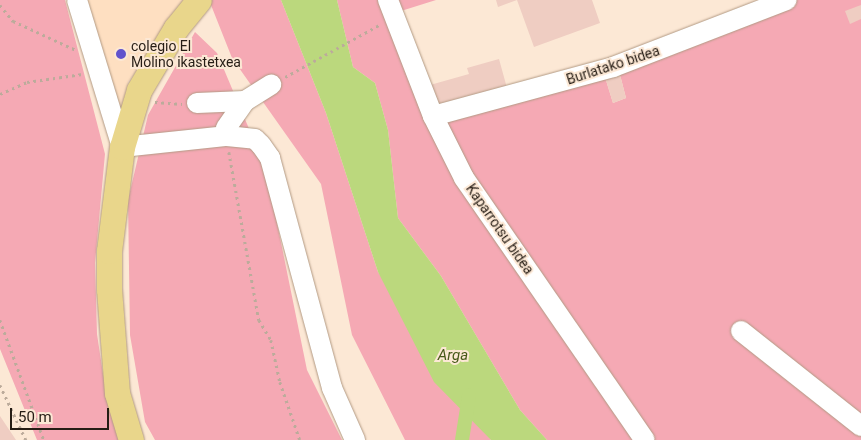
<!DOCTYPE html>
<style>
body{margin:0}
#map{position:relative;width:861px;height:440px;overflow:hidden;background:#fce8d5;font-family:Roboto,sans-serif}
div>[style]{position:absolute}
.built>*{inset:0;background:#fedfc1}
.green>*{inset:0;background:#f5a9b4}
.water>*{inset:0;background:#bbd87d}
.canal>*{height:14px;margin:-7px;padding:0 7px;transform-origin:7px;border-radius:7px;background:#bbd87d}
.building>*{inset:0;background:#efcdc2}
.path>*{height:2.5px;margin-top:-1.25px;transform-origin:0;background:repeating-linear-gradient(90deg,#bcab9b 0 2.5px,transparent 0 6.5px)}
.roads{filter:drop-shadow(0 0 1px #b29a84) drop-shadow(0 0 1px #b29a84)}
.minor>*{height:20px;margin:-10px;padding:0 10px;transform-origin:10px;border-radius:10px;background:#fff}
.major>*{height:25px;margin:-12.5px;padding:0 12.5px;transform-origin:12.5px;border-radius:12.5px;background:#e9d68b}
.dots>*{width:14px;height:14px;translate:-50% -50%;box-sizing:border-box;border:2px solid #fce8d5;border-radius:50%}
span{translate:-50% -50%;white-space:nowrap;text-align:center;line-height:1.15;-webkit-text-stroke:4px #fce8d5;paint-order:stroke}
.poi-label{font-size:14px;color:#261d15}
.left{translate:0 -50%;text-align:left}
.street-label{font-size:14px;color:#261d15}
.water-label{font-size:15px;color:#475919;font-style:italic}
.scale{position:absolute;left:10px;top:408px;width:99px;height:22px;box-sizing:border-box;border:2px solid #261d15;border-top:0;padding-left:6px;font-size:15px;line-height:18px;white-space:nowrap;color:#261d15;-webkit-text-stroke:4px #fce8d5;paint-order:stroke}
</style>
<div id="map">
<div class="built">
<i style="clip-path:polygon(77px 0,199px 0,170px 26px,128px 82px,122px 147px)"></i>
</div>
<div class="green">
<i style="clip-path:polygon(0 0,65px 0,105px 154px,95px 263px,97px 334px,103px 374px,123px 440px,37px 440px,0 349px)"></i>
<i style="clip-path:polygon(209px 0,281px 0,326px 113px,378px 272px,491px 440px,405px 440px,352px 335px,321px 184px,232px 58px)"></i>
<i style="clip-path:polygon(337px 0,436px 0,401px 11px,437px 104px,605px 77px,613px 103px,626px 98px,619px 71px,787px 0,861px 0,861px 440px,547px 440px,520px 410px,441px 276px,398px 218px,388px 130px,375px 83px,353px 67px)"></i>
<i style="clip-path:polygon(195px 32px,217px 53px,266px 169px,307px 370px,342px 440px,155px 440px,145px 422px,130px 335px,128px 200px,148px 115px)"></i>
</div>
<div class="water">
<i style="clip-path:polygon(281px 0,337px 0,353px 67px,375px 83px,388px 130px,398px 218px,441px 276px,520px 410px,547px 440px,491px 440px,434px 382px,378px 272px,326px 113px)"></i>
</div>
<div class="canal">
<i style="left:462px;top:440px;width:45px;rotate:-81deg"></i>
</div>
<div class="building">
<i style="clip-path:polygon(496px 0,592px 0,600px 23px,534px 47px,517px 0,498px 7px)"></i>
<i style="clip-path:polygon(861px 5px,861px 19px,850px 24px,845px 11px)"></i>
<i style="clip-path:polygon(499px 59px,507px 88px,436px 107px,430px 85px,469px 74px,467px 68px)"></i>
<i style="clip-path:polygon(619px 71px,626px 98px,613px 103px,605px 77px)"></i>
<i style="clip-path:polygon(0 416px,16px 440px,0 440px)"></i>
</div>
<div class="path">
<i style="left:0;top:5px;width:21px;rotate:51deg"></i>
<i style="left:13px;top:21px;width:69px;rotate:24.7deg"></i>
<i style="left:285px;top:77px;width:110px;rotate:-28.9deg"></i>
<i style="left:0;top:94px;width:30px;rotate:-24deg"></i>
<i style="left:27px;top:82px;width:56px;rotate:-8.3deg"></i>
<i style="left:155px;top:102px;width:27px;rotate:4deg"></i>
<i style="left:229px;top:152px;width:171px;rotate:79.9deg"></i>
<i style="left:259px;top:320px;width:23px;rotate:59deg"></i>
<i style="left:271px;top:340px;width:43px;rotate:77.9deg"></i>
<i style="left:280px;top:382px;width:61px;rotate:71deg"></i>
<i style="left:0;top:320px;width:128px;rotate:69.9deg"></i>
<i style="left:0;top:385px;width:61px;rotate:64.7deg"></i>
</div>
<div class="roads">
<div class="minor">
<i style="left:77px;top:0;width:154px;rotate:73deg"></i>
<i style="left:122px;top:147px;width:106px;rotate:-6deg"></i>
<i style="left:227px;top:136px;width:28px;rotate:6deg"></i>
<i style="left:255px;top:139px;width:8px;rotate:45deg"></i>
<i style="left:261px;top:145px;width:16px;rotate:55deg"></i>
<i style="left:270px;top:158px;width:238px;rotate:74.9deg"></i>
<i style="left:332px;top:388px;width:57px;rotate:66.1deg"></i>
<i style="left:388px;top:0;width:124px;rotate:68.8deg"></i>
<i style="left:433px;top:116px;width:69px;rotate:63.4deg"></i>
<i style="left:464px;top:178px;width:318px;rotate:55.4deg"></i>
<i style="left:197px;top:103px;width:48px;rotate:-2.4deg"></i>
<i style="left:433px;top:116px;width:187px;rotate:-15.2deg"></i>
<i style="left:613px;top:67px;width:186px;rotate:-21.1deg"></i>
<i style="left:226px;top:128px;width:33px;rotate:-55deg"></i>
<i style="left:245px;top:101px;width:31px;rotate:-32deg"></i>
<i style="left:741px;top:331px;width:153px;rotate:38.4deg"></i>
</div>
<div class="major">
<i style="left:131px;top:440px;width:49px;rotate:-106.6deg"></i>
<i style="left:117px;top:393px;width:104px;rotate:-94.4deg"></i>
<i style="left:109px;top:289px;width:38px;rotate:-90deg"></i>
<i style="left:109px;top:251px;width:105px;rotate:-82.9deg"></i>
<i style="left:122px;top:147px;width:59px;rotate:-73.4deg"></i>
<i style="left:139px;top:90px;width:72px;rotate:-59.2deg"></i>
<i style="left:176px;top:28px;width:36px;rotate:-51deg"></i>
</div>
</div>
<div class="dots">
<i style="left:121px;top:54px;background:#6253cc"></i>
</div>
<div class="poi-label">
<span class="left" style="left:131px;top:54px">colegio El<br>Molino ikastetxea</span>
</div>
<div class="street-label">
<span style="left:613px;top:65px;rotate:-18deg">Burlatako bidea</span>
<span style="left:500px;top:229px;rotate:55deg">Kaparrotsu bidea</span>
</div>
<div class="water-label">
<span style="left:453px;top:356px">Arga</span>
</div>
<div class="scale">50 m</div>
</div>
